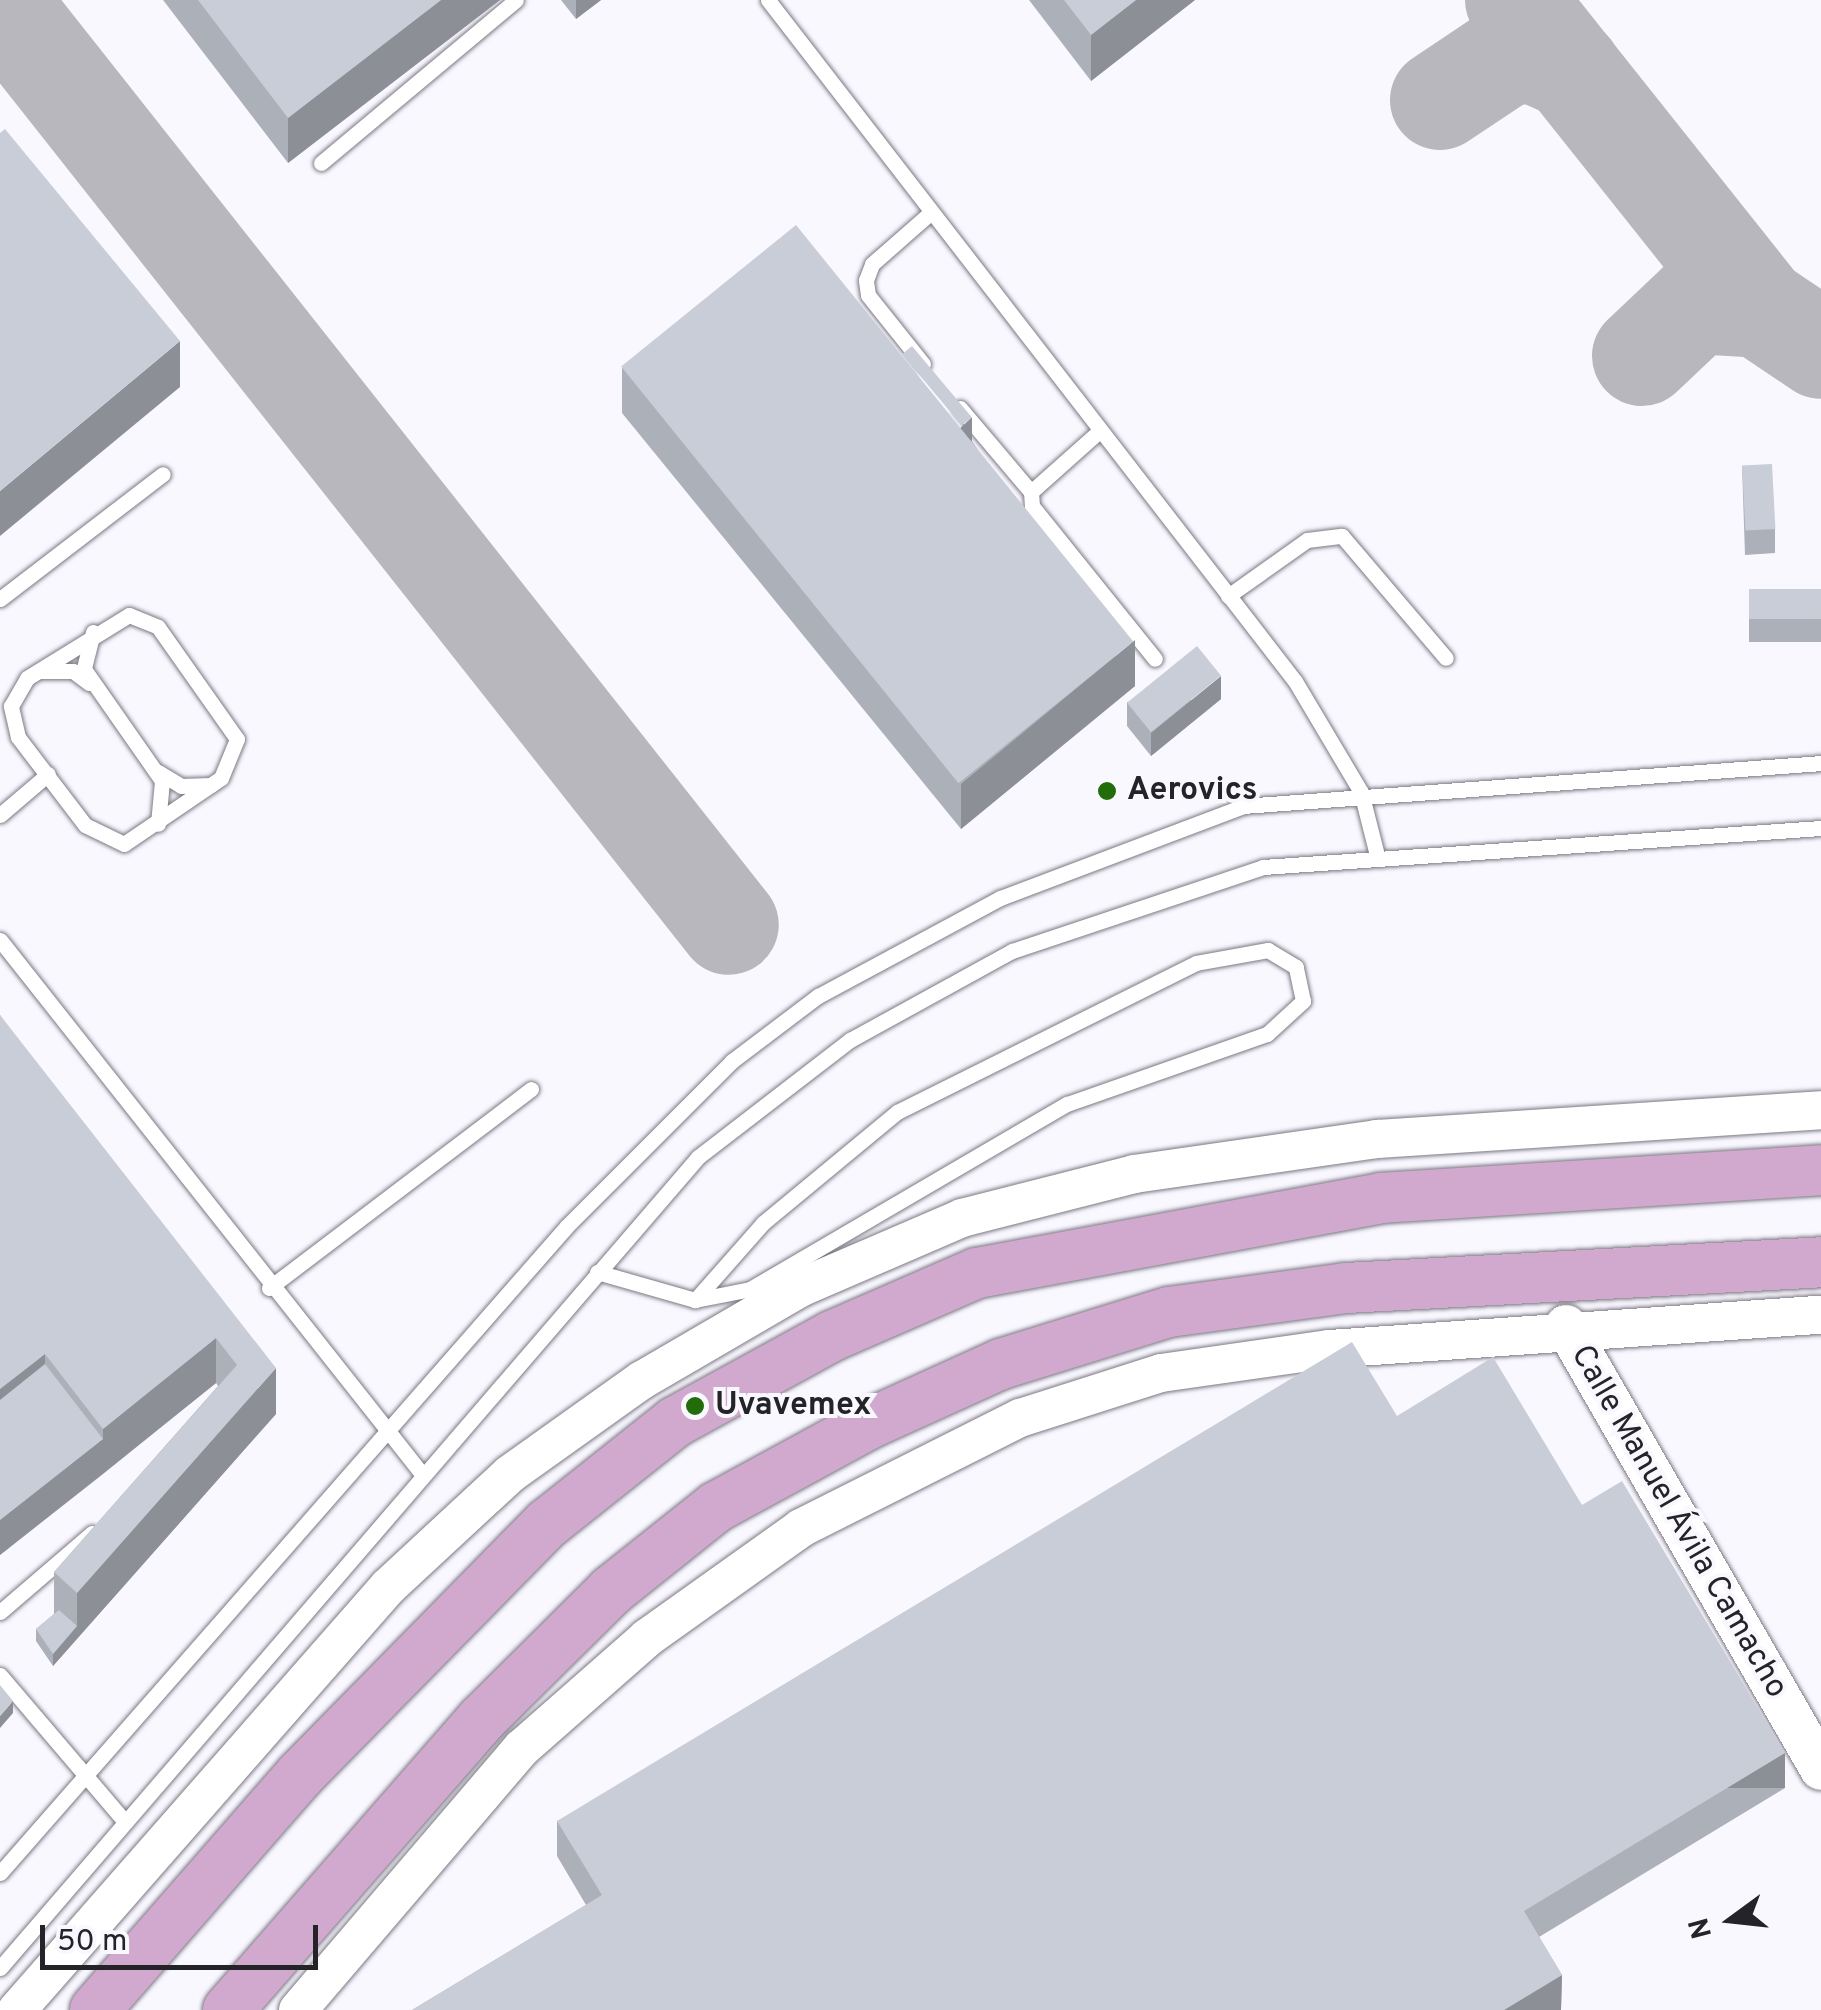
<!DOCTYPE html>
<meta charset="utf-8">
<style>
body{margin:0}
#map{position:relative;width:1821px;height:2010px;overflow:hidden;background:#faf8ff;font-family:Overpass,sans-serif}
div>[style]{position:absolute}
.taxiway>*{height:100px;margin:-50px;padding:0 50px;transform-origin:50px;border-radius:50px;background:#b8b7be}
.roads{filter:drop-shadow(0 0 2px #7b7882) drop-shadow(0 0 2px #7b7882)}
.service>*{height:15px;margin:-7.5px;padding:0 7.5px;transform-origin:7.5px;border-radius:7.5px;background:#fff}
.tertiary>*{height:38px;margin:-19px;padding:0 19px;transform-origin:19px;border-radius:19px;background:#fff}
.secondary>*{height:42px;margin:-21px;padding:0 21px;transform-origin:21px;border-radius:21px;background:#fff}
.primary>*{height:50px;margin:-25px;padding:0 25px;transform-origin:25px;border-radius:25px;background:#d1a9cf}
.wall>*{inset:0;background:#acb0b9;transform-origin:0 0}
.shaded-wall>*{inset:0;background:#8c9096;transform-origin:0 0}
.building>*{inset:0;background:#c8cdd7;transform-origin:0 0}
.dots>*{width:28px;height:28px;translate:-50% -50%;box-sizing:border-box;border:5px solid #faf8ff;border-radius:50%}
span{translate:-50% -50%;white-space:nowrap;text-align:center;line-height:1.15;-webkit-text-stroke:8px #faf8ff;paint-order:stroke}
.poi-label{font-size:32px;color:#242328;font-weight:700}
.left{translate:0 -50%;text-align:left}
.street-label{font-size:32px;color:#242328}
.north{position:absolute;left:1681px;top:1870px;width:100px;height:100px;-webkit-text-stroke:8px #faf8ff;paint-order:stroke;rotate:255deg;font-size:28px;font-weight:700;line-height:40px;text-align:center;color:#242328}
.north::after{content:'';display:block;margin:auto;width:35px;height:45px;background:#242328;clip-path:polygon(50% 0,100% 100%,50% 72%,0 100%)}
.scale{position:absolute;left:40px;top:1925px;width:278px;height:45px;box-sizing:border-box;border:5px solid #242328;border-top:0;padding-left:12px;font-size:30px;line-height:35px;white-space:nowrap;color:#242328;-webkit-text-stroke:8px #faf8ff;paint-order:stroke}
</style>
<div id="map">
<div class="taxiway">
<i style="left:1515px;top:0;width:394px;rotate:51.5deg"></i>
<i style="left:1760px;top:308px;width:73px;rotate:33.9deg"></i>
<i style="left:0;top:3px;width:1175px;rotate:51.67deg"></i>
<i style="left:1440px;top:100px;width:79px;rotate:-33.7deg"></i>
<i style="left:1506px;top:56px;width:27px;rotate:-6deg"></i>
<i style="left:1533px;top:53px;width:42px;rotate:24.1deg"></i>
<i style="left:1642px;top:356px;width:76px;rotate:-43.4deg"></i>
<i style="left:1697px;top:304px;width:63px;rotate:3.6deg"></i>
</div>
<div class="roads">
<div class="service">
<i style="left:768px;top:0;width:861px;rotate:52.27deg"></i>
<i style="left:1295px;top:681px;width:129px;rotate:59.3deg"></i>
<i style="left:1361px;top:792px;width:69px;rotate:75.8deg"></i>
<i style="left:321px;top:163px;width:254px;rotate:-39.9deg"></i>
<i style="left:923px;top:364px;width:88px;rotate:-128.6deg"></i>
<i style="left:868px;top:295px;width:15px;rotate:-98deg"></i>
<i style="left:866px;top:280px;width:17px;rotate:-69deg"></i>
<i style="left:872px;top:264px;width:76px;rotate:-41.3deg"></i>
<i style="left:960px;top:408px;width:110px;rotate:49.8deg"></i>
<i style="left:1096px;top:434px;width:87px;rotate:138.3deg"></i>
<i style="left:1031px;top:492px;width:14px;rotate:86deg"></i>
<i style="left:1032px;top:506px;width:196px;rotate:51.2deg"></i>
<i style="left:1228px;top:596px;width:97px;rotate:-35.3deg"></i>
<i style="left:1307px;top:540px;width:35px;rotate:-7deg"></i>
<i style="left:1342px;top:536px;width:160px;rotate:49.6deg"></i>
<i style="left:0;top:599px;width:205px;rotate:-37.5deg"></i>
<i style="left:129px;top:615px;width:31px;rotate:22deg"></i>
<i style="left:158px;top:627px;width:137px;rotate:54.8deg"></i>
<i style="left:237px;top:739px;width:42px;rotate:112.3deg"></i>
<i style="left:221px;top:778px;width:117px;rotate:145.8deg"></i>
<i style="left:124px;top:844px;width:43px;rotate:-154deg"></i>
<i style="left:85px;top:825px;width:111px;rotate:-127.3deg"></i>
<i style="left:18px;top:737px;width:32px;rotate:-103deg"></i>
<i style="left:11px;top:706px;width:32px;rotate:-60deg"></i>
<i style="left:27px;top:678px;width:120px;rotate:-31.7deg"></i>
<i style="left:93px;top:632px;width:38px;rotate:104deg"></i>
<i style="left:84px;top:669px;width:136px;rotate:55.1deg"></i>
<i style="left:162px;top:781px;width:43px;rotate:95.3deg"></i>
<i style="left:39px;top:671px;width:34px"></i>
<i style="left:73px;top:671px;width:20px;rotate:37deg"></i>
<i style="left:158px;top:772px;width:27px;rotate:31deg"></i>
<i style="left:181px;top:786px;width:30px;rotate:-2deg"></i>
<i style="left:0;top:815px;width:63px;rotate:-40.5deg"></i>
<i style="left:0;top:940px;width:681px;rotate:51.68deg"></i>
<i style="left:597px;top:1272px;width:102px;rotate:15.9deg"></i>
<i style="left:695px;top:1300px;width:56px;rotate:-11.3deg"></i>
<i style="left:750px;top:1289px;width:367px;rotate:-30.3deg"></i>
<i style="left:1067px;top:1104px;width:212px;rotate:-19.3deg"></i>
<i style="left:1267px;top:1034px;width:49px;rotate:-42.5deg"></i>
<i style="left:1303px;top:1001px;width:35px;rotate:-102deg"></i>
<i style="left:1296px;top:967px;width:33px;rotate:-149deg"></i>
<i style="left:1268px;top:950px;width:73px;rotate:169.8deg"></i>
<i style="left:1196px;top:963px;width:334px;rotate:153.5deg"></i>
<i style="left:897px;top:1112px;width:174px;rotate:140.4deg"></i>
<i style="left:763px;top:1223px;width:103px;rotate:131.4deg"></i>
<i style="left:269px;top:1288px;width:329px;rotate:-37.2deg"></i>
<i style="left:0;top:1612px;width:121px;rotate:-40.7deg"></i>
<i style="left:0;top:1675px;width:193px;rotate:49.6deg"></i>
<i style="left:0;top:1873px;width:860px;rotate:-48.77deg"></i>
<i style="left:567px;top:1226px;width:233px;rotate:-45deg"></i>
<i style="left:732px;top:1061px;width:108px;rotate:-37.1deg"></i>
<i style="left:818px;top:996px;width:207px;rotate:-28.3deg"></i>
<i style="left:1000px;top:898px;width:260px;rotate:-20.7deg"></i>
<i style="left:1243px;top:806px;width:580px;rotate:-4.25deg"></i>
<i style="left:0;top:1968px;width:1070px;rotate:-49.28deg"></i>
<i style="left:698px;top:1157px;width:192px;rotate:-37.6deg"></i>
<i style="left:850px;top:1040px;width:185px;rotate:-28.8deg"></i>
<i style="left:1012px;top:951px;width:265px;rotate:-18.5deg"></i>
<i style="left:1263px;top:867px;width:559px;rotate:-4deg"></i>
</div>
<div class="tertiary">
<i style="left:17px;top:2010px;width:563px;rotate:-48.75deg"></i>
<i style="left:388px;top:1587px;width:166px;rotate:-42.8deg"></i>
<i style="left:510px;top:1474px;width:162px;rotate:-35.5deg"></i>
<i style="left:642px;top:1380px;width:185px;rotate:-30.2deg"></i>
<i style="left:802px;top:1287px;width:174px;rotate:-23.3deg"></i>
<i style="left:962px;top:1218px;width:178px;rotate:-14.3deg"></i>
<i style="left:1134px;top:1174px;width:246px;rotate:-8.2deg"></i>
<i style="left:1377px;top:1139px;width:445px;rotate:-3.7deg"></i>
<i style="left:298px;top:2010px;width:345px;rotate:-49.5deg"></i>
<i style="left:522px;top:1748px;width:167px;rotate:-41.3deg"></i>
<i style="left:647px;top:1638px;width:189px;rotate:-35.5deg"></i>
<i style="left:801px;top:1528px;width:245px;rotate:-26.7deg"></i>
<i style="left:1020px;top:1418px;width:148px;rotate:-17.7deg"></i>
<i style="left:1161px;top:1373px;width:171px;rotate:-8.1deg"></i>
<i style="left:1330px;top:1349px;width:492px;rotate:-4deg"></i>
</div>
<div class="secondary">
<i style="left:1566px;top:1326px;width:511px;rotate:60.07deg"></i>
</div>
<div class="primary">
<i style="left:95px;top:2010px;width:310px;rotate:-48.9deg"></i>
<i style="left:299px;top:1776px;width:355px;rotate:-45.5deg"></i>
<i style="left:548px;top:1523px;width:162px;rotate:-38.5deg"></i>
<i style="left:675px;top:1422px;width:179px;rotate:-28.7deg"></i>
<i style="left:832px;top:1336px;width:158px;rotate:-23.5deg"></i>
<i style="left:977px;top:1273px;width:411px;rotate:-10.5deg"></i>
<i style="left:1381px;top:1198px;width:441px;rotate:-3.6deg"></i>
<i style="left:228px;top:2010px;width:386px;rotate:-48.9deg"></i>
<i style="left:482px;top:1719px;width:183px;rotate:-44.8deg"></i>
<i style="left:612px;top:1590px;width:133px;rotate:-38.6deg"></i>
<i style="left:716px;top:1507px;width:176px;rotate:-28.5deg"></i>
<i style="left:871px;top:1423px;width:143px;rotate:-24.4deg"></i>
<i style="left:1001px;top:1364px;width:176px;rotate:-17.2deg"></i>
<i style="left:1169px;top:1312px;width:179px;rotate:-7.7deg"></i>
<i style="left:1346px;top:1288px;width:476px;rotate:-3.1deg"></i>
</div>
</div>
<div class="wall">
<i style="clip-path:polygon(163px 0,500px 0,288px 163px)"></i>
<i style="clip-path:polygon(561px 0,601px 0,576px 19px)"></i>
<i style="clip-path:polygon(1029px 0,1195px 0,1091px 81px)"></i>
<i style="clip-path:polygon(622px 368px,972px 441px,1135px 686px,961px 829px,622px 413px)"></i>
<i style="clip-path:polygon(1742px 465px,1775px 529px,1775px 553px,1745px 555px)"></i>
<i style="left:1821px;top:589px;width:53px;height:72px;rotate:90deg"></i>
<i style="clip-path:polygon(1221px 699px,1151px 756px,1127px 726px,1127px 702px)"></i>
<i style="clip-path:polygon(0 1015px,276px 1414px,53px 1666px,36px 1641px,36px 1629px,54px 1614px,54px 1572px,218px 1386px,216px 1383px,0 1555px)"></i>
<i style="clip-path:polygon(1397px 1416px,1582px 1505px,1785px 1788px,1539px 1937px,1562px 1975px,1561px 2010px,412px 2010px,586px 1905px,557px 1856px,557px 1821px)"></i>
</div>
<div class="shaded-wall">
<i style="clip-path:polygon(441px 0,500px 0,288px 163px,288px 118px)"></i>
<i style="clip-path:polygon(576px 0,601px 0,576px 19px)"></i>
<i style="clip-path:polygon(1136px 0,1195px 0,1091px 81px,1091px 35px)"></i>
<i style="clip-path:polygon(180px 341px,180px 387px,0 536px,0 491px)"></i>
<i style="clip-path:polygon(972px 417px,972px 441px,951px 437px)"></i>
<i style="clip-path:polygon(1135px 640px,1135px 686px,961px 829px,961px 784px)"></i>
<i style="clip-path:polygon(1221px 676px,1221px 699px,1151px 756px,1151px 733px)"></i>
<i style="clip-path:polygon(216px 1338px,216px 1383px,103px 1474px,103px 1429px)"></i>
<i style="clip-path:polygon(45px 1354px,45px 1399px,0 1434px,0 1389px)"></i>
<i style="clip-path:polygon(276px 1368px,276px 1414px,53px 1666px,53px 1654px,77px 1626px,77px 1593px)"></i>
<i style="clip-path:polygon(103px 1439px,103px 1474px,0 1555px,0 1520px)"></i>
<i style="clip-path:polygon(13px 1701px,13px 1713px,0 1728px,0 1716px)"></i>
<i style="left:1785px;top:1753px;width:35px;height:305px;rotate:90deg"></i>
<i style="clip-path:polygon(1562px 1975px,1561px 2010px,1504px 2010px)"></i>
</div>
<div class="building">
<i style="clip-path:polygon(198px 0,441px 0,288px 118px)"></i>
<i style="clip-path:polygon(1064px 0,1136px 0,1091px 35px)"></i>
<i style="clip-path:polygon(5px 129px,180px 341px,0 491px,0 133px)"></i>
<i style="left:796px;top:225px;width:536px;height:225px;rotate:51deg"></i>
<i style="left:912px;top:346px;width:93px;height:13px;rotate:50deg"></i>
<i style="left:1772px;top:464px;width:65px;height:30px;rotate:87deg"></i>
<i style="left:1821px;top:589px;width:30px;height:72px;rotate:90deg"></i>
<i style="left:1197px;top:646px;width:38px;height:90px;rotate:51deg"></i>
<i style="clip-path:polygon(0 1015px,276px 1368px,77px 1593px,54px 1572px,237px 1365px,216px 1338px,103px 1429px,45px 1354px,0 1389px)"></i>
<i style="clip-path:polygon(1352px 1342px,1397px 1416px,1493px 1357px,1582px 1505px,1622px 1481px,1785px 1753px,1524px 1911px,1562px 1975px,1504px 2010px,412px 2010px,602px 1895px,557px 1821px)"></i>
<i style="clip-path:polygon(45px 1364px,103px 1439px,0 1520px,0 1400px)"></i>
<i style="clip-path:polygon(59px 1610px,77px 1626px,53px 1654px,36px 1629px)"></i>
<i style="clip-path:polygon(0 1685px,13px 1701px,0 1716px)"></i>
</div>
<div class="dots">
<i style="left:1107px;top:791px;background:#236c0b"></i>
<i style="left:695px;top:1406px;background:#236c0b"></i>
</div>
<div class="poi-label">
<span class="left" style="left:1127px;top:791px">Aerovics</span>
<span class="left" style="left:715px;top:1406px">Uvavemex</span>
</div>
<div class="street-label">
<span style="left:1678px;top:1522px;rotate:60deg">Calle Manuel Ávila Camacho</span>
</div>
<div class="north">N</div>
<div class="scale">50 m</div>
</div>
